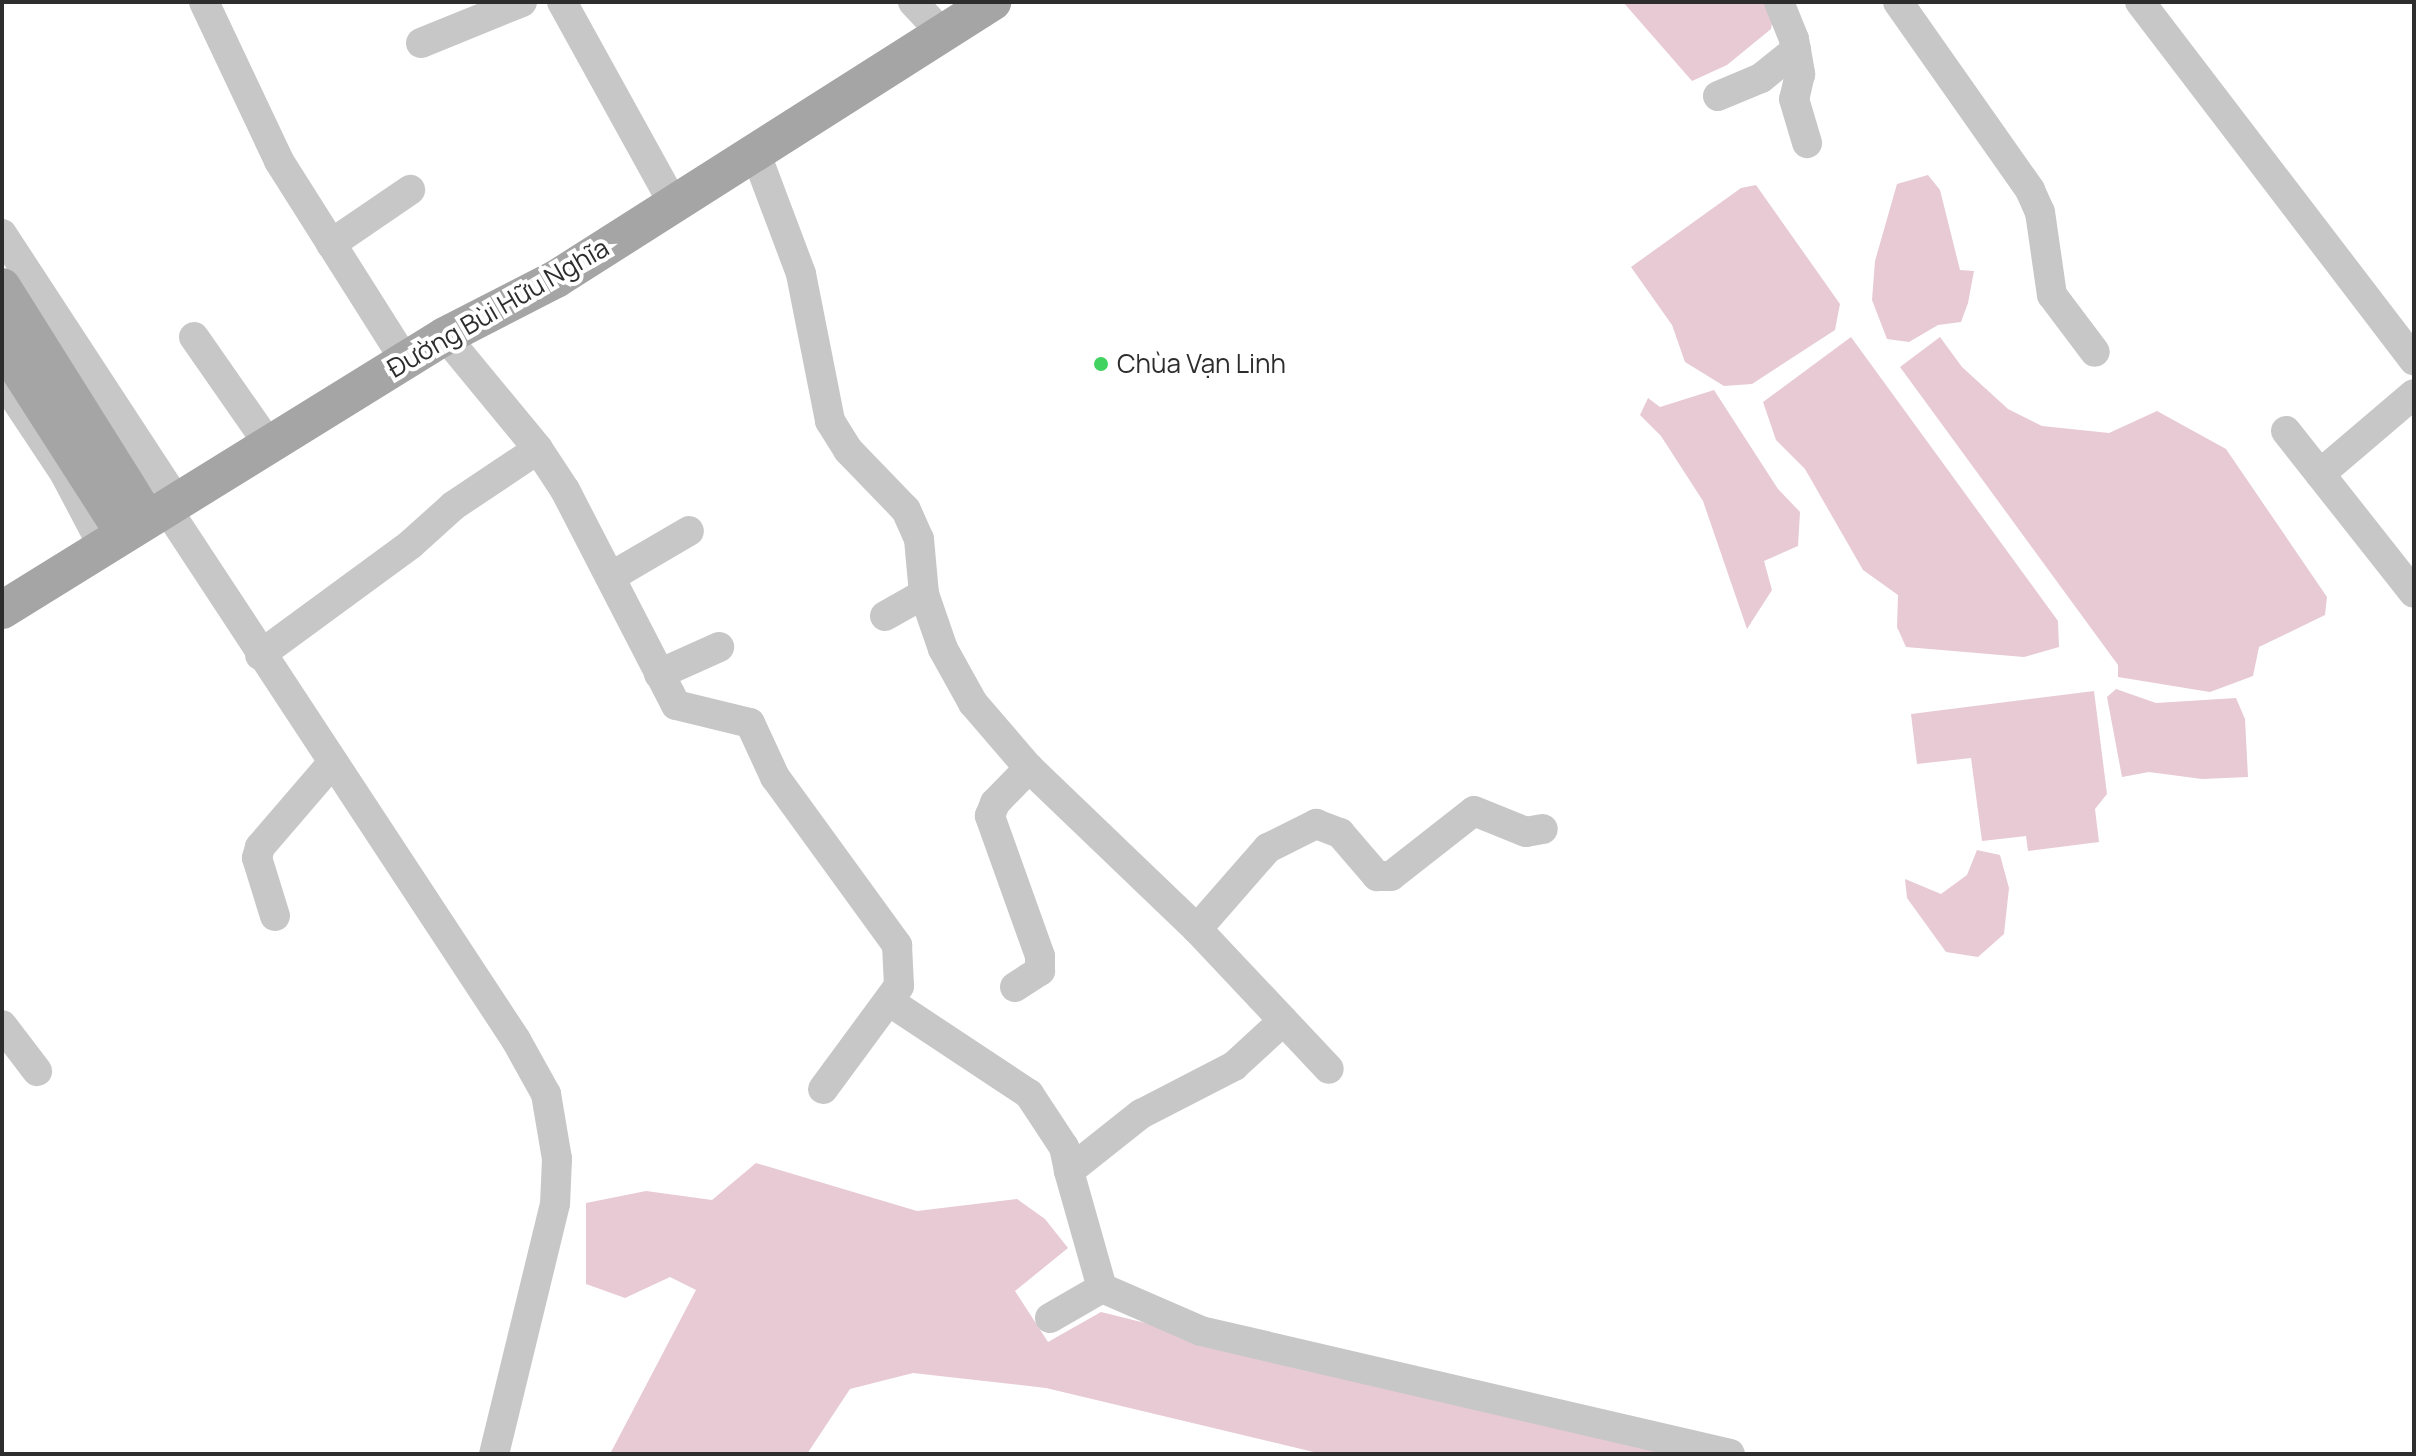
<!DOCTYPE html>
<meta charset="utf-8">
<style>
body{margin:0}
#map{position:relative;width:2416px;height:1456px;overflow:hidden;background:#fff;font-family:Manrope,sans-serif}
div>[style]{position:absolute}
.water>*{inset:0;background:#e7cad4}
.minor>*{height:30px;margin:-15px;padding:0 15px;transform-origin:15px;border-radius:15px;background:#c7c7c7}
.major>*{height:38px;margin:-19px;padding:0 19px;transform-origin:19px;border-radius:19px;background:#a5a5a5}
.dots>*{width:22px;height:22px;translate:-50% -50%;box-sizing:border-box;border:4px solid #fff;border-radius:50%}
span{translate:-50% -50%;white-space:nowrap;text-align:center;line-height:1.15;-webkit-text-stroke:8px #fff;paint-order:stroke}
.street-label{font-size:26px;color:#2d2d2d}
.poi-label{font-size:26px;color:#2d2d2d}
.left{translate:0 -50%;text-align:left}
.frame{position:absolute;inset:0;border:4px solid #2d2d2d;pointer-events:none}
</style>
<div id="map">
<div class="water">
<i style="clip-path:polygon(1623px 2px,1766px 2px,1774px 10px,1771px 29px,1727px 65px,1692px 81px)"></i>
<i style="clip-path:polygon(1928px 175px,1940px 190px,1960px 270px,1974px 271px,1968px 303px,1961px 322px,1938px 325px,1909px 342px,1887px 339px,1872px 300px,1875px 261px,1897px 184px)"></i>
<i style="clip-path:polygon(1756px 185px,1840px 304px,1835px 330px,1752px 384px,1724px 386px,1685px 362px,1672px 325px,1631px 267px,1741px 188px)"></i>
<i style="clip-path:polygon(1851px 337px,2058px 621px,2059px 647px,2024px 657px,1906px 647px,1897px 627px,1898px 595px,1863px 570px,1805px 469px,1776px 440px,1763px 402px)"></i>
<i style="clip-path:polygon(1940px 337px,1962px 367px,2008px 409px,2042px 426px,2109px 433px,2157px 411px,2226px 449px,2327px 597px,2325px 615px,2259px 647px,2253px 676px,2210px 692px,2118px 677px,2118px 665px,1900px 367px)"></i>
<i style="clip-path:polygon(1714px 390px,1778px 489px,1800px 512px,1798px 546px,1764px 561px,1772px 590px,1747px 629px,1703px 501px,1661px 436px,1640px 415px,1648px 398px,1660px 407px)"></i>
<i style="clip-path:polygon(2116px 689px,2156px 703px,2236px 698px,2245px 719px,2248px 777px,2202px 779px,2149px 772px,2122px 777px,2107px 697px)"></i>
<i style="clip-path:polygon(2094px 691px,2107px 794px,2095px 809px,2099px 842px,2028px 851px,2026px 836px,1982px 841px,1971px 758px,1917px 764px,1911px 714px)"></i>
<i style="clip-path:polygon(1977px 850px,2000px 855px,2009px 888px,2004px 934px,1978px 957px,1946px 952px,1907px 898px,1905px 879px,1941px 894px,1967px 875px)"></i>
<i style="clip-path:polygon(756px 1163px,917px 1211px,1017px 1199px,1045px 1219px,1068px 1248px,1015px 1291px,1048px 1342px,1101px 1312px,1674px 1454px,1322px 1454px,1046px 1388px,913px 1373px,850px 1389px,807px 1454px,610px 1454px,696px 1290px,670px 1277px,625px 1298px,586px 1284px,586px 1203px,646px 1191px,712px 1200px)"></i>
</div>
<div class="minor">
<i style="left:204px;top:2px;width:176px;rotate:64.7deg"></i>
<i style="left:279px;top:161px;width:236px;rotate:57.7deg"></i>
<i style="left:562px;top:2px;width:230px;rotate:61.1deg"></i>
<i style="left:913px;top:2px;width:40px;rotate:47deg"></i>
<i style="left:1779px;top:2px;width:40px;rotate:68deg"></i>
<i style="left:1794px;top:39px;width:36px;rotate:80deg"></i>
<i style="left:1800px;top:74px;width:26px;rotate:103deg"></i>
<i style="left:1794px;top:99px;width:46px;rotate:73.5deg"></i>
<i style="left:1898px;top:2px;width:230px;rotate:54.9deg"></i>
<i style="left:2030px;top:190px;width:24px;rotate:66deg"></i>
<i style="left:2040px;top:212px;width:84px;rotate:81.8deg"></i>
<i style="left:2052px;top:295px;width:71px;rotate:53deg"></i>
<i style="left:2140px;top:2px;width:451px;rotate:52.6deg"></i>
<i style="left:421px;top:43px;width:109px;rotate:-22.1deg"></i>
<i style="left:1718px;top:96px;width:47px;rotate:-22.7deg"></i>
<i style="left:1761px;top:78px;width:45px;rotate:-38.7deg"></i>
<i style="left:756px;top:154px;width:128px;rotate:69.4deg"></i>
<i style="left:801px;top:274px;width:150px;rotate:78.8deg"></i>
<i style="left:830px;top:421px;width:34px;rotate:58deg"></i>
<i style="left:848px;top:450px;width:83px;rotate:46deg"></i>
<i style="left:906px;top:510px;width:32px;rotate:66deg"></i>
<i style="left:919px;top:539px;width:55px;rotate:84.8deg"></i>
<i style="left:924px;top:594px;width:58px;rotate:70.9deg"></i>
<i style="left:943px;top:649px;width:62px;rotate:60.9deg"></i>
<i style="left:973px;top:703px;width:86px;rotate:49.3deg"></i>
<i style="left:1029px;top:768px;width:233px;rotate:43.8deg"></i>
<i style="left:1197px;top:929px;width:192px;rotate:46.7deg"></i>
<i style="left:2px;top:234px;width:318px;rotate:56.8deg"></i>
<i style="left:331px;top:244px;width:96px;rotate:-34.4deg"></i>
<i style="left:445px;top:336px;width:146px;rotate:50.5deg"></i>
<i style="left:538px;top:449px;width:49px;rotate:56.6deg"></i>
<i style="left:565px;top:490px;width:242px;rotate:62.7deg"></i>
<i style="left:676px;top:705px;width:76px;rotate:13.7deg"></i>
<i style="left:750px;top:723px;width:60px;rotate:65.2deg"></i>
<i style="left:775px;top:777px;width:208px;rotate:54deg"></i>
<i style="left:897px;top:945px;width:41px;rotate:87.2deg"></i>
<i style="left:899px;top:986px;width:128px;rotate:126.4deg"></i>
<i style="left:194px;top:337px;width:129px;rotate:55.1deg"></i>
<i style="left:2px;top:379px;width:114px;rotate:56.4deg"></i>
<i style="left:65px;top:474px;width:81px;rotate:62.2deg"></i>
<i style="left:2286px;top:431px;width:206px;rotate:51.7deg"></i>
<i style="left:2320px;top:474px;width:123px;rotate:-40.4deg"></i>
<i style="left:165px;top:506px;width:639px;rotate:56.68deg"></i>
<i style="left:516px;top:1040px;width:62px;rotate:60.9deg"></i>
<i style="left:546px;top:1094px;width:66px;rotate:80.4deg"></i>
<i style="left:557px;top:1159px;width:45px;rotate:92.5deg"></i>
<i style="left:555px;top:1204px;width:257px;rotate:103.7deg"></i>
<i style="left:612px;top:576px;width:89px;rotate:-30.3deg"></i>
<i style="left:885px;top:616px;width:45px;rotate:-29.4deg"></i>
<i style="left:260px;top:655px;width:187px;rotate:-36.3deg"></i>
<i style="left:411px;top:544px;width:57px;rotate:-42.1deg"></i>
<i style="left:453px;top:506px;width:102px;rotate:-33.8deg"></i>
<i style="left:659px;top:674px;width:66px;rotate:-24.2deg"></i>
<i style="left:275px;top:916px;width:61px;rotate:-107.2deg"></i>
<i style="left:257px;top:858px;width:11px;rotate:-75deg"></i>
<i style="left:260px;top:847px;width:112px;rotate:-49.3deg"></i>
<i style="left:1197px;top:929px;width:108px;rotate:-48.8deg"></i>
<i style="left:1268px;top:848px;width:54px;rotate:-26.6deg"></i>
<i style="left:1316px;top:824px;width:26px;rotate:21deg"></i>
<i style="left:1340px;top:833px;width:57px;rotate:49.3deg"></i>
<i style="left:1377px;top:876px;width:14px"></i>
<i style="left:1391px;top:876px;width:105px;rotate:-38.1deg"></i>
<i style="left:1474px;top:811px;width:56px;rotate:22deg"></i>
<i style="left:1526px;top:832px;width:17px;rotate:-10deg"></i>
<i style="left:1015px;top:987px;width:30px;rotate:-33deg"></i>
<i style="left:1040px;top:971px;width:15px;rotate:-90deg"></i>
<i style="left:1040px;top:956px;width:149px;rotate:-109.7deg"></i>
<i style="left:990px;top:816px;width:14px;rotate:-69deg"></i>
<i style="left:995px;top:803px;width:49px;rotate:-45.8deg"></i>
<i style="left:890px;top:1002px;width:167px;rotate:33.5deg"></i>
<i style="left:1029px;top:1094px;width:64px;rotate:56.6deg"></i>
<i style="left:1064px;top:1147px;width:25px;rotate:78deg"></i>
<i style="left:2px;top:1025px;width:58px;rotate:52.7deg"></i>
<i style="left:1102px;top:1288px;width:122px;rotate:-105.8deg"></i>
<i style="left:1069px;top:1171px;width:92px;rotate:-38.4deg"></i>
<i style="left:1141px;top:1114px;width:105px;rotate:-27.3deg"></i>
<i style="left:1234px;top:1066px;width:67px;rotate:-42.6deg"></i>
<i style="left:1050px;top:1318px;width:60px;rotate:-30deg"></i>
<i style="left:1102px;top:1288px;width:108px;rotate:23.5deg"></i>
<i style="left:1201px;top:1331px;width:543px;rotate:13.09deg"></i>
</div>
<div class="major">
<i style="left:2px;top:287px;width:273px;rotate:57.9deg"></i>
<i style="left:2px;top:343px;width:226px;rotate:57.3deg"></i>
<i style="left:2px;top:610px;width:521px;rotate:-31.74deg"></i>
<i style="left:445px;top:336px;width:125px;rotate:-27.2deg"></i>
<i style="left:556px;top:279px;width:517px;rotate:-32.43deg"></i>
</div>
<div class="dots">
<i style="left:1101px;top:364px;background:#41d260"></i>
</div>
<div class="street-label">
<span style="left:498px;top:308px;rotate:-30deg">Đường Bùi Hữu Nghĩa</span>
</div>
<div class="poi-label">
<span class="left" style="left:1117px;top:364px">Chùa Vạn Linh</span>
</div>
<div class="frame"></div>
</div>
